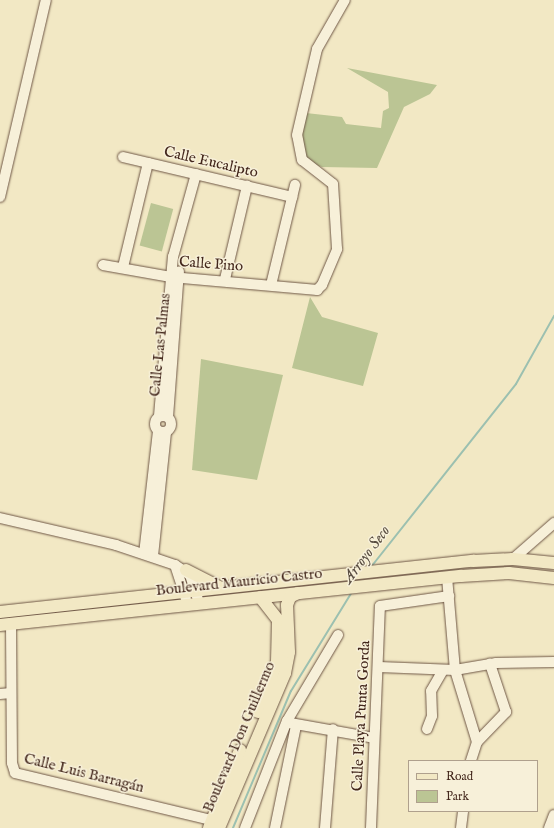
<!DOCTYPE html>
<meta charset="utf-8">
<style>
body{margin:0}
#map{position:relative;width:554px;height:828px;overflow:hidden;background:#f2e8c4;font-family:"IM FELL English",serif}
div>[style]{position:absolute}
.green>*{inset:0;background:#bbc594;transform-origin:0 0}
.stream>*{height:2px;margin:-1px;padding:0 1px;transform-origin:1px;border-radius:1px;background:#9cc0b0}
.roads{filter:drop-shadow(0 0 1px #6f5746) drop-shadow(0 0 1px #6f5746)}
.minor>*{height:10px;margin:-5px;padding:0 5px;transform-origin:5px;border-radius:5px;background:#f7f0d9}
.minor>.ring{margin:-5px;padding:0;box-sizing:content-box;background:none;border:10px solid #f7f0d9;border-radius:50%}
.major>*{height:12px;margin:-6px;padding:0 6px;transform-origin:6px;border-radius:6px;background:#f2e8c4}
span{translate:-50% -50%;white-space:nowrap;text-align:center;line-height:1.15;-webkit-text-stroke:3px #f7f0d9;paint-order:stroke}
.street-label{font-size:15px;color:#43271c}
.water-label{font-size:16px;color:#594d41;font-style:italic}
.legend{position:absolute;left:408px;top:760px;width:130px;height:52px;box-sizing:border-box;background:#f7f0d9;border:1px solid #afa08d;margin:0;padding:5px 7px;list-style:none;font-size:12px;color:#43271c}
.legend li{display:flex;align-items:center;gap:8px;height:20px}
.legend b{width:20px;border:1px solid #afa08d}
</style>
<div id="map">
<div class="green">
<i style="clip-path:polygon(347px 68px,437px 85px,430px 94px,404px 107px,377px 168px,322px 167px,310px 163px,303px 151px,301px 136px,306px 113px,342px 117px,346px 124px,381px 128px,383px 111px,389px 108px,388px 92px)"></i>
<i style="left:151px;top:203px;width:23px;height:44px;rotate:15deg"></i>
<i style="clip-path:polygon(310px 297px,322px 317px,378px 333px,363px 386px,292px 368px)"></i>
<i style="clip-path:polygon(201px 359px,283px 375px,257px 480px,192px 470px)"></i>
</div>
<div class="stream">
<i style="left:371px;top:567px;width:233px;rotate:-51.6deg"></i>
<i style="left:516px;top:384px;width:78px;rotate:-60.8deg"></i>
<i style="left:233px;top:828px;width:149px;rotate:-67.1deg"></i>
<i style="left:291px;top:691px;width:116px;rotate:-58.4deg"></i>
</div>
<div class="roads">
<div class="minor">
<i style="left:123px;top:157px;width:174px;rotate:13.3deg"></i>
<i style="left:0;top:197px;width:202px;rotate:-76.9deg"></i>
<i style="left:103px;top:265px;width:69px;rotate:10deg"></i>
<i style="left:171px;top:277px;width:147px;rotate:5.1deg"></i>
<i style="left:317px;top:290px;width:7px;rotate:-45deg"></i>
<i style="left:322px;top:285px;width:39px;rotate:-67deg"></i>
<i style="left:337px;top:249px;width:65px;rotate:-93.5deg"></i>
<i style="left:333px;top:184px;width:39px;rotate:-142deg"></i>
<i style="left:302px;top:160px;width:25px;rotate:-101deg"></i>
<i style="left:297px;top:135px;width:88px;rotate:-76.9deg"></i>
<i style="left:317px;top:49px;width:56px;rotate:-60.3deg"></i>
<i style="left:123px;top:267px;width:107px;rotate:-76.5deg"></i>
<i style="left:225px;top:279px;width:96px;rotate:-76.7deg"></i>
<i style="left:271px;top:285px;width:103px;rotate:-76.5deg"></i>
<i class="ring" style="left:155px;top:416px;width:6px;height:6px"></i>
<i style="left:159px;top:416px;width:160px;rotate:-85deg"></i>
<i style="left:173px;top:257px;width:86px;rotate:-74.5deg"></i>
<i style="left:168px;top:417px;width:146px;rotate:-85.7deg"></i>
<i style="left:0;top:518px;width:119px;rotate:13.1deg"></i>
<i style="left:116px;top:545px;width:62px;rotate:18.7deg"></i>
<i style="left:175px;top:565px;width:18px;rotate:34deg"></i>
<i style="left:190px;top:575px;width:28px;rotate:72deg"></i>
<i style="left:144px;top:554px;width:124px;rotate:-83.5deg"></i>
<i style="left:153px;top:556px;width:125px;rotate:-84deg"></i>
<i style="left:513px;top:559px;width:55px;rotate:-41.3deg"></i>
<i style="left:175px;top:565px;width:35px;rotate:72deg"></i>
<i style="left:447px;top:577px;width:93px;rotate:85.1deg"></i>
<i style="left:455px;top:670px;width:75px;rotate:73deg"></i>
<i style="left:477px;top:742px;width:20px;rotate:108deg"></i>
<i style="left:11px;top:623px;width:140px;rotate:89.6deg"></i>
<i style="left:12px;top:763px;width:10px;rotate:73deg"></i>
<i style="left:15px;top:773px;width:210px;rotate:13.5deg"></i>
<i style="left:379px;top:667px;width:76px;rotate:2.3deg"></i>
<i style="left:455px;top:670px;width:42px;rotate:-9.7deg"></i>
<i style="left:496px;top:663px;width:58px;rotate:-1deg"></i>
<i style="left:0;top:694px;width:11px;rotate:-5deg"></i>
<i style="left:290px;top:723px;width:85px;rotate:10.1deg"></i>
<i style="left:427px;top:729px;width:14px;rotate:-69deg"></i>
<i style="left:432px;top:716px;width:25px;rotate:-92deg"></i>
<i style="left:431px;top:691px;width:24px;rotate:-60deg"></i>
<i style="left:477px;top:742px;width:42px;rotate:-46deg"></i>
<i style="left:506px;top:712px;width:51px;rotate:-108.4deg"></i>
<i style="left:245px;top:828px;width:115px;rotate:-68.6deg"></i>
<i style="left:287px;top:721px;width:100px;rotate:-59.3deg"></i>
<i style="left:275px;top:828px;width:104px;rotate:-78.4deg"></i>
<i style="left:325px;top:828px;width:99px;rotate:-85.4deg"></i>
<i style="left:371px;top:828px;width:222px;rotate:-87.7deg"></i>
<i style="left:380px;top:606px;width:70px;rotate:-8.2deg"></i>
<i style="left:461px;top:828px;width:17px;rotate:-83deg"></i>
<i style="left:549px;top:828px;width:14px;rotate:-69deg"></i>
</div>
<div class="major">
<i style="left:186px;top:570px;width:38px;rotate:27deg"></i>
<i style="left:0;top:612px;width:476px;rotate:-6.2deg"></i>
<i style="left:473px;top:561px;width:40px;rotate:-2.9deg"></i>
<i style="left:513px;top:559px;width:41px;rotate:5.6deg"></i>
<i style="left:0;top:625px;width:464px;rotate:-6.1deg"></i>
<i style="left:461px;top:576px;width:48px;rotate:-3.6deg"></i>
<i style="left:509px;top:573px;width:45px;rotate:6.3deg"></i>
<i style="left:258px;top:712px;width:53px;rotate:-69.2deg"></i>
<i style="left:277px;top:662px;width:42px;rotate:-88.6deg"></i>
<i style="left:278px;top:620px;width:29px;rotate:-128deg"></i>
<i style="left:209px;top:828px;width:84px;rotate:-68.3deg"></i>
<i style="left:219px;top:828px;width:168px;rotate:-66.9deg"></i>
<i style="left:285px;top:673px;width:21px;rotate:-79deg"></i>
<i style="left:289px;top:652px;width:47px;rotate:-92.4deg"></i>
<i style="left:287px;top:605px;width:9px;rotate:-69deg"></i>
<i style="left:290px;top:597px;width:9px;rotate:-27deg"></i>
</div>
</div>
<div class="street-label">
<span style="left:211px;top:162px;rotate:13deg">Calle Eucalipto</span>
<span style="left:211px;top:264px;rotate:4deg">Calle Pino</span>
<span style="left:160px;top:345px;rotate:-84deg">Calle Las Palmas</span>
<span style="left:239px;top:582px;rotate:-6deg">Boulevard Mauricio Castro</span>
<span style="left:361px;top:716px;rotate:-87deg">Calle Playa Punta Gorda</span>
<span style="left:239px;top:737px;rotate:-67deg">Boulevard Don Guillermo</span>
<span style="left:84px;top:773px;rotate:14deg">Calle Luis Barragán</span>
</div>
<div class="water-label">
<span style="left:367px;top:555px;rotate:-53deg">Arroyo Seco</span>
</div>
<ul class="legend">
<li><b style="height:5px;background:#f2e8c4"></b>Road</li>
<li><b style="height:11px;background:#bbc594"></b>Park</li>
</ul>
</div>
